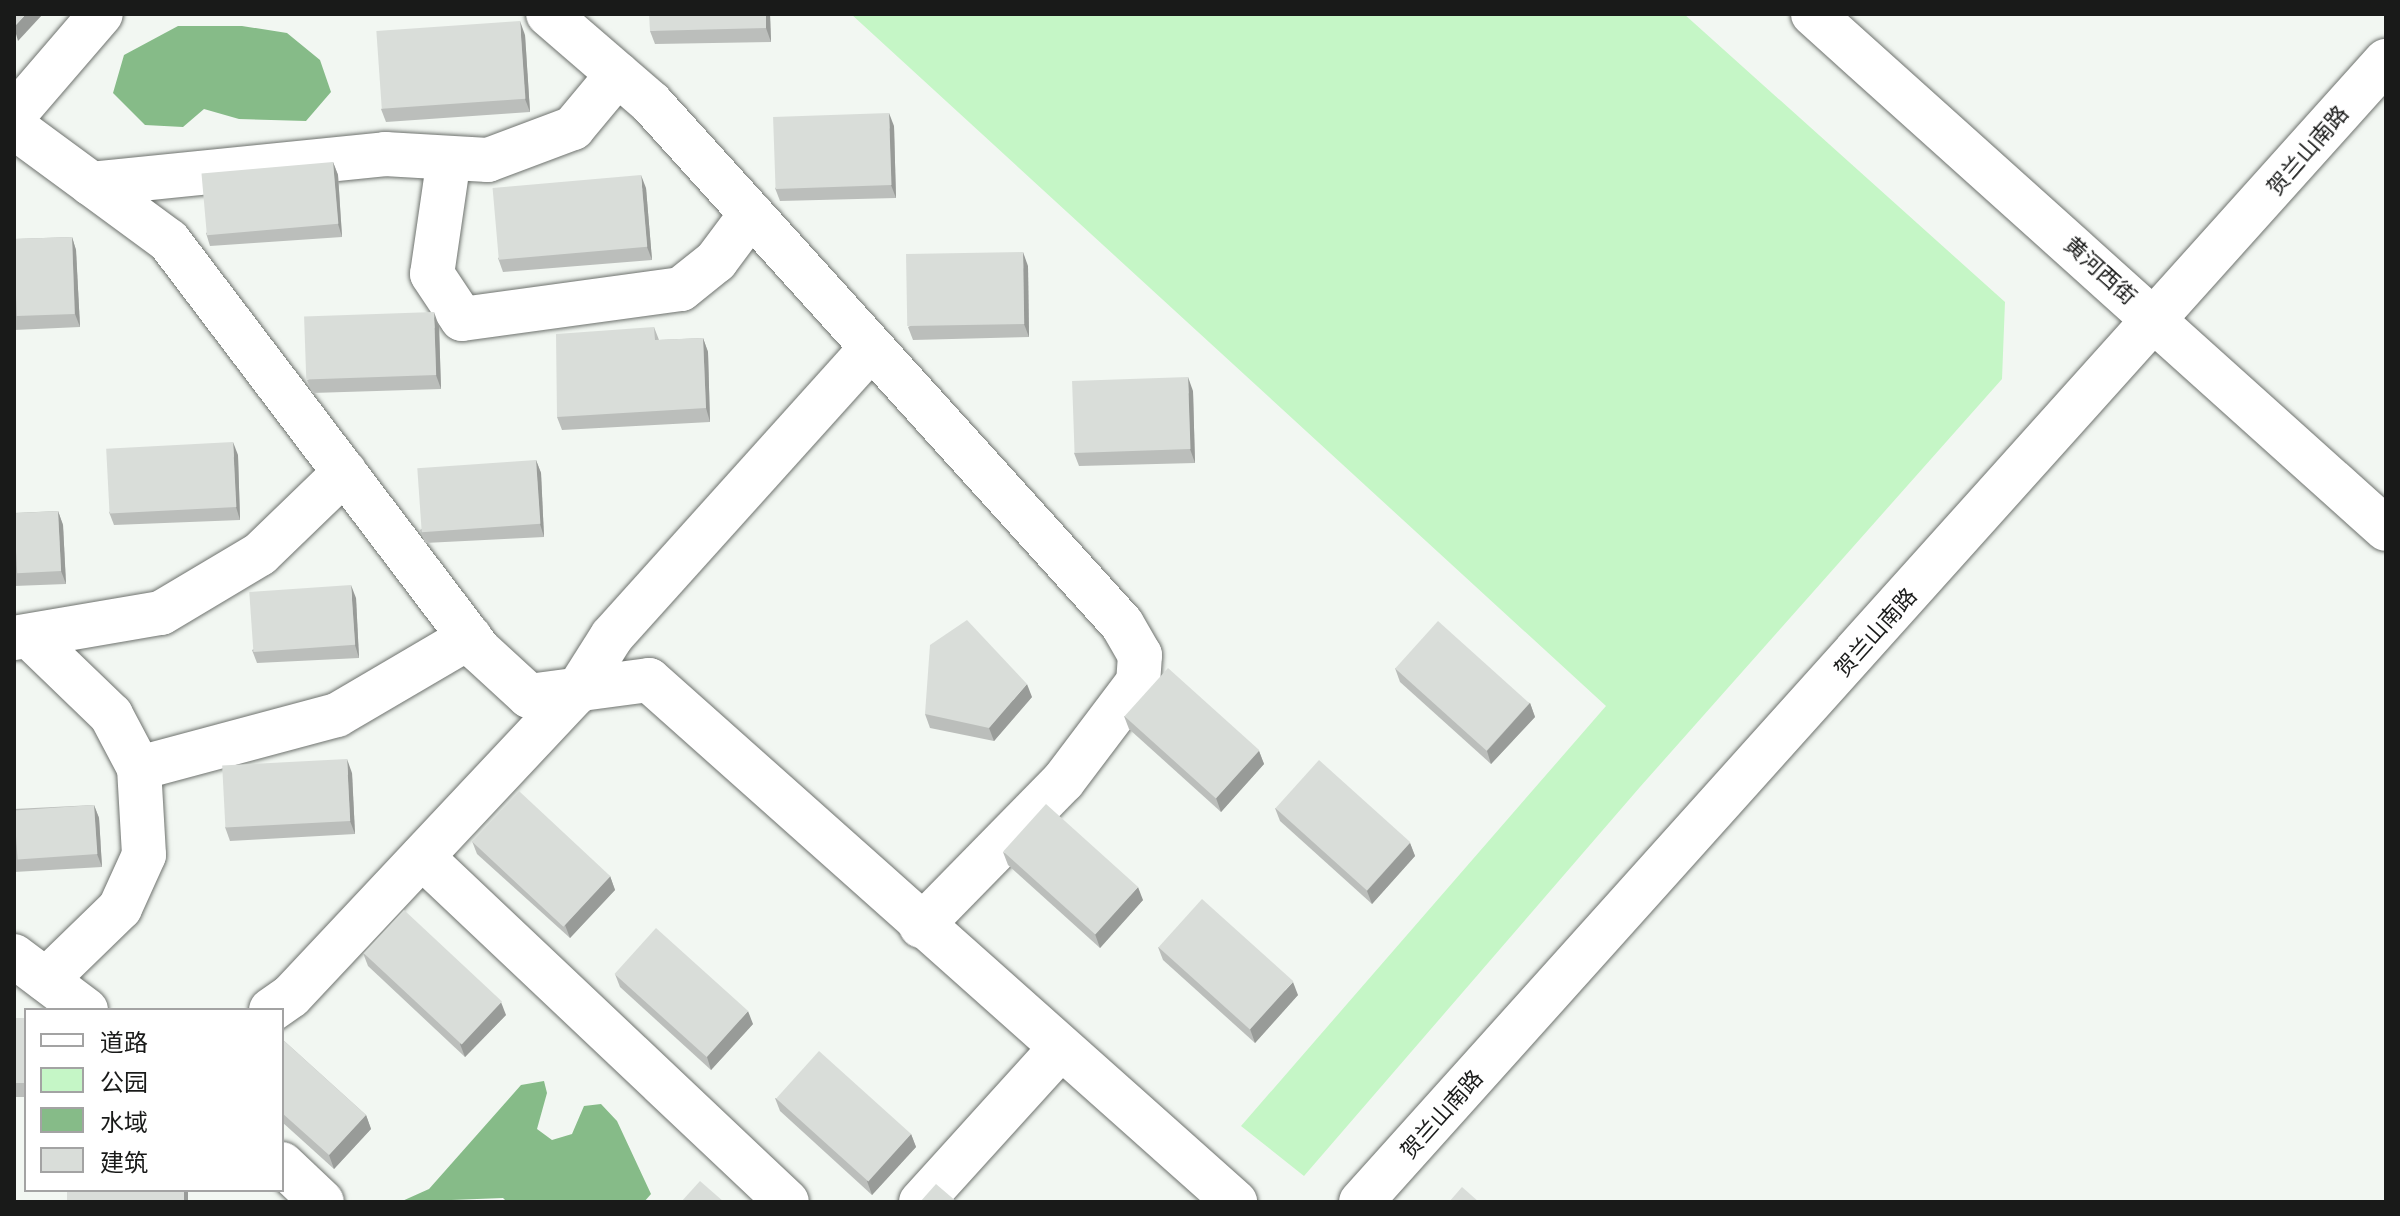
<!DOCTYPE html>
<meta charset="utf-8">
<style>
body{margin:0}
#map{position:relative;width:2400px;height:1216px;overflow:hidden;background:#f2f7f2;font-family:"Exo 2","Noto Sans SC",sans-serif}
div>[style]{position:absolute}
.green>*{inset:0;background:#c5f6c6}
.water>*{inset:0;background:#86bb88}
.roads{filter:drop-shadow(0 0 2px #6e726e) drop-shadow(0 0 2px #6e726e)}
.street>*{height:44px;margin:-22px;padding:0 22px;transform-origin:22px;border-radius:22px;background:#fff}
.secondary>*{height:44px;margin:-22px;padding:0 22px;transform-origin:22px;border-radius:22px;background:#fff}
.wall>*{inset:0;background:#bbbebb;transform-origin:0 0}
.shaded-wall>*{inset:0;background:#989b98;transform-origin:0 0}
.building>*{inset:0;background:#d9ddd9;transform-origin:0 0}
span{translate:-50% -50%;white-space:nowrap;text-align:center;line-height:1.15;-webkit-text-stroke:8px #fff;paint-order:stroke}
.street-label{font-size:22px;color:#191a19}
.frame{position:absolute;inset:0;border:16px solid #191a19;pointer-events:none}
.legend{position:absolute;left:24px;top:1008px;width:260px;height:184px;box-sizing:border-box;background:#fff;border:2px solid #a3a3a3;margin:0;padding:10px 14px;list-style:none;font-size:24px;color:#191a19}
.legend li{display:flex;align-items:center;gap:16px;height:40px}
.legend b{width:40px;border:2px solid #a3a3a3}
</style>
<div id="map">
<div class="green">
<i style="clip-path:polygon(851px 14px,1684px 14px,2005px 302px,2002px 379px,1640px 787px,1304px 1176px,1241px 1126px,1606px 706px)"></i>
</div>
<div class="water">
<i style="clip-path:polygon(178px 26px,242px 26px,287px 33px,320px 60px,331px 92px,306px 121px,239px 119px,204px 109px,183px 127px,145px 125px,113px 93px,124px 55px)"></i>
<i style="clip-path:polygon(544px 1081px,547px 1093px,537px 1129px,552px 1140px,572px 1134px,584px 1106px,601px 1104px,617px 1121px,651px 1194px,644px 1202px,507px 1202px,503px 1198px,400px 1202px,429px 1189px,521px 1085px)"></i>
</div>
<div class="roads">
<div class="street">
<i style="left:548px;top:14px;width:136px;rotate:40.8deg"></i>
<i style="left:651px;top:103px;width:702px;rotate:47.89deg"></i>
<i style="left:1122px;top:624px;width:36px;rotate:60deg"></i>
<i style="left:1140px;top:655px;width:27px;rotate:94deg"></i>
<i style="left:1138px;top:682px;width:124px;rotate:127.1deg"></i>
<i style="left:1063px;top:781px;width:203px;rotate:134.4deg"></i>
<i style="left:14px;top:115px;width:133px;rotate:-49.3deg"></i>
<i style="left:14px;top:127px;width:192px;rotate:36.3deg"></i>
<i style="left:169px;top:241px;width:513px;rotate:52.84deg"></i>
<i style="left:479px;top:650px;width:68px;rotate:42.6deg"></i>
<i style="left:529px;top:696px;width:121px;rotate:-7.6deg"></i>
<i style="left:649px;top:680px;width:785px;rotate:41.69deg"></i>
<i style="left:449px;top:158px;width:117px;rotate:98.3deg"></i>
<i style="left:432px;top:274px;width:54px;rotate:56.3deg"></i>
<i style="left:462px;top:319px;width:221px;rotate:-7.8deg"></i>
<i style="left:681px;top:289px;width:45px;rotate:-38.7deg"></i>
<i style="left:716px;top:261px;width:59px;rotate:-53.3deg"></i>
<i style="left:91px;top:184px;width:296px;rotate:-5.8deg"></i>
<i style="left:385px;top:154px;width:103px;rotate:3.3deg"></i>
<i style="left:488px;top:160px;width:91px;rotate:-20.6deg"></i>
<i style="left:573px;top:128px;width:70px;rotate:-50.2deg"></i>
<i style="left:29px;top:636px;width:114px;rotate:43.9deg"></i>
<i style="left:111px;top:715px;width:60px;rotate:62.2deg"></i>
<i style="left:139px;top:768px;width:87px;rotate:86.7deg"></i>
<i style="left:144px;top:855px;width:58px;rotate:114.4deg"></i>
<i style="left:120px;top:908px;width:103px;rotate:135.8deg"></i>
<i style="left:14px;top:638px;width:149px;rotate:-9.7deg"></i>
<i style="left:161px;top:613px;width:115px;rotate:-30.8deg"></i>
<i style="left:260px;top:554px;width:118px;rotate:-44deg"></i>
<i style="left:139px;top:768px;width:205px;rotate:-15deg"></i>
<i style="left:337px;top:715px;width:154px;rotate:-30.4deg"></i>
<i style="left:422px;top:857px;width:502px;rotate:43.39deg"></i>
<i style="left:14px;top:956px;width:90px;rotate:36.9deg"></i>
<i style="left:271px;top:1010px;width:24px;rotate:-35deg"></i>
<i style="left:291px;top:996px;width:416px;rotate:-46.8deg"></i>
<i style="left:576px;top:693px;width:67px;rotate:-57.7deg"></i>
<i style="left:612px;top:636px;width:386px;rotate:-48deg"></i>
<i style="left:282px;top:1164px;width:55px;rotate:43.5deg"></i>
<i style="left:921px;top:1202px;width:205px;rotate:-47.8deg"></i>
</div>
<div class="secondary">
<i style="left:1813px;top:14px;width:770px;rotate:41.95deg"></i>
<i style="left:1361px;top:1202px;width:1534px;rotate:-48.07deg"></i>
</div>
</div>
<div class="wall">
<i style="clip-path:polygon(770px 14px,771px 42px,655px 44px,650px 31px)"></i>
<i style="clip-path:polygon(525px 35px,530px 112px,386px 122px,381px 109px)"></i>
<i style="clip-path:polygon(894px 126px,896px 198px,780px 201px,775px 188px)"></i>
<i style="clip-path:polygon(333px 162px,338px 175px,342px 237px,210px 246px,206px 233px)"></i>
<i style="clip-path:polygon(646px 188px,652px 260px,503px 272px,498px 258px)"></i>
<i style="clip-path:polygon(72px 237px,76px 250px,80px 327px,14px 330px,14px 239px)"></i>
<i style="clip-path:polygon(1028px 266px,1029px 337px,913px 340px,908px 327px)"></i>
<i style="clip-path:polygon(439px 326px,441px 389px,312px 393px,307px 380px)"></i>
<i style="clip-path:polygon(654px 327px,659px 340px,703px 338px,708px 352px,710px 422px,562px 430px,557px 417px)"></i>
<i style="clip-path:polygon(1193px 391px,1195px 463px,1079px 466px,1074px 453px)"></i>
<i style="clip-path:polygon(238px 455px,240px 520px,114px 525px,109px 512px)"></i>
<i style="clip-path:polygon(536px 460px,541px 473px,544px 537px,425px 543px,420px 530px)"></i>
<i style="clip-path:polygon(58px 511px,63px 525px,66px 584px,14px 586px,14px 513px)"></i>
<i style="clip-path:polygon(356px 598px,359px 658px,257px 663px,252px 650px)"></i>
<i style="clip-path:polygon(1395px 668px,1530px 703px,1535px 717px,1491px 764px,1400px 682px)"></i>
<i style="clip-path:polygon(1032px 697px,994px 741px,930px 728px,925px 714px)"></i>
<i style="clip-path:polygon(1124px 716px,1259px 751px,1264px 764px,1221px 812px,1129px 729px)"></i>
<i style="clip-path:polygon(352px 773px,355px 834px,230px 841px,225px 827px)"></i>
<i style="clip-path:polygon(94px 805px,99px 818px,102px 867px,14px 872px,14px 809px)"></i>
<i style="clip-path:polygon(1275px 808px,1410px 843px,1415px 856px,1372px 904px,1280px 821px)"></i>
<i style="clip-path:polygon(472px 841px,610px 876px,615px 890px,570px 938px,477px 854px)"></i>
<i style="clip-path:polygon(1003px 852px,1143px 900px,1100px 948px,1008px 865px)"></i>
<i style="clip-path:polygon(1158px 947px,1298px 995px,1255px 1043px,1163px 960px)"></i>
<i style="clip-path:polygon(363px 953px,506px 1015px,465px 1057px,368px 966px)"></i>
<i style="clip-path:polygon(615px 974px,753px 1024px,711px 1070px,620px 987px)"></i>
<i style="left:14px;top:1018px;width:12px;height:79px"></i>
<i style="clip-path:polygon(282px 1039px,366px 1115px,371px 1129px,334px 1169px,282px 1122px)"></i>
<i style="clip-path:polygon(775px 1098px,911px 1134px,916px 1147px,872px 1195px,780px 1111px)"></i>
</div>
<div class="shaded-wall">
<i style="clip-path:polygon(26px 14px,43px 14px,18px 41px,14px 27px)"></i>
<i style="clip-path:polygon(766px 14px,770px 14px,771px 42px,766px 28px)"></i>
<i style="clip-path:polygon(520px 21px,525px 35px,530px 112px,525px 99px)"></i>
<i style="clip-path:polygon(889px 113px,894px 126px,896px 198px,891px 185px)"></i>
<i style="clip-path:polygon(333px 162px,338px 175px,342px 237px,338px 224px)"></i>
<i style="clip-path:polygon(641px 175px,646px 188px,652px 260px,647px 247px)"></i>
<i style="clip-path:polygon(72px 237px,76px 250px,80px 327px,75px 314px)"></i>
<i style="clip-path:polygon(1023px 252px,1028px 266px,1029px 337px,1024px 324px)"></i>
<i style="clip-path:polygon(434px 312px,439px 326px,441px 389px,436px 375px)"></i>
<i style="clip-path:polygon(703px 338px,708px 352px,710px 422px,706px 408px)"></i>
<i style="clip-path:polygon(1188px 377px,1193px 391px,1195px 463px,1190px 449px)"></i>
<i style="clip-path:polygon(233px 442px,238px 455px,240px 520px,236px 507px)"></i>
<i style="clip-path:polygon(536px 460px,541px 473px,544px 537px,540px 524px)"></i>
<i style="clip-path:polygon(58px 511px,63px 525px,66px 584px,61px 571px)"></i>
<i style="clip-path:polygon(351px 585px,356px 598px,359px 658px,355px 645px)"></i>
<i style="clip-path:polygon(1027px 684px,1032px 697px,994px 741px,989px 728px)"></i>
<i style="clip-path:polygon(1530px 703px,1535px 717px,1491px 764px,1487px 751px)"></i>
<i style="clip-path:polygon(1259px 751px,1264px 764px,1221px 812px,1216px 798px)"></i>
<i style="clip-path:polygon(347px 759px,352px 773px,355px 834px,350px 821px)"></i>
<i style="clip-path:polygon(94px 805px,99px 818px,102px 867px,97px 854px)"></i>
<i style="clip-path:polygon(1410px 843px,1415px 856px,1372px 904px,1367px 891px)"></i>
<i style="clip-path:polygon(610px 876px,615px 890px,570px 938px,565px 925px)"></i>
<i style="clip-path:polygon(1138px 887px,1143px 900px,1100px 948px,1095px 934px)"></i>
<i style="clip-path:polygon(1293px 982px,1298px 995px,1255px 1043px,1250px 1029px)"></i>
<i style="clip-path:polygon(501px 1002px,506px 1015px,465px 1057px,460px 1044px)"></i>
<i style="clip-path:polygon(748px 1011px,753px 1024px,711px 1070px,707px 1057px)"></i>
<i style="clip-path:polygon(366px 1115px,371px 1129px,334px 1169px,329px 1155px)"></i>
<i style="clip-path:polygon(911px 1134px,916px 1147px,872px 1195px,867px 1181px)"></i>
<i style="left:184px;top:1190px;width:4px;height:12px"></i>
</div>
<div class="building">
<i style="clip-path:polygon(14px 14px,26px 14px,14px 27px)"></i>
<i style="clip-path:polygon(649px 14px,766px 14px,766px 28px,650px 31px)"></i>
<i style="left:520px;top:21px;width:78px;height:144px;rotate:86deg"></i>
<i style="left:889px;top:113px;width:72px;height:116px;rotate:88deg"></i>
<i style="left:333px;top:162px;width:62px;height:132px;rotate:85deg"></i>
<i style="left:641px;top:175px;width:72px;height:149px;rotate:85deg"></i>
<i style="left:72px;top:237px;width:77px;height:58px;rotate:88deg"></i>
<i style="left:1023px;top:252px;width:72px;height:117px;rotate:89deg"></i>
<i style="left:434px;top:312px;width:63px;height:130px;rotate:88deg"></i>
<i style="clip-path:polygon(654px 327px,655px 340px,703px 338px,706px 408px,557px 417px,556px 334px)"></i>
<i style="left:1188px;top:377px;width:72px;height:116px;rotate:88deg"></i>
<i style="left:233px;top:442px;width:65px;height:127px;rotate:87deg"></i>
<i style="left:536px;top:460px;width:64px;height:119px;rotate:86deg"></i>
<i style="left:58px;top:511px;width:60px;height:44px;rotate:87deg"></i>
<i style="left:351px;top:585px;width:60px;height:102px;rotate:86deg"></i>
<i style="clip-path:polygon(967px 620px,1027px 684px,989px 728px,925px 714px,930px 645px)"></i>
<i style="left:1438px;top:621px;width:123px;height:64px;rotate:42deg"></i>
<i style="left:1168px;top:668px;width:123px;height:65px;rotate:42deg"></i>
<i style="left:347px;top:759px;width:62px;height:125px;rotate:87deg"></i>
<i style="left:1319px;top:760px;width:123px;height:65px;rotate:42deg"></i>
<i style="left:519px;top:791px;width:125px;height:69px;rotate:43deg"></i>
<i style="left:1046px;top:804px;width:124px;height:64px;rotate:42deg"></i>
<i style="left:94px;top:805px;width:49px;height:80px;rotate:86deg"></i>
<i style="left:1202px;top:899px;width:123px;height:65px;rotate:42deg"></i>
<i style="left:404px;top:910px;width:134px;height:59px;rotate:43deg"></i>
<i style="left:656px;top:928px;width:124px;height:62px;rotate:42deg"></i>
<i style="left:14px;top:1018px;width:12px;height:65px"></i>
<i style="clip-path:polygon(282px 1039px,366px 1115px,329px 1155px,282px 1113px)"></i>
<i style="left:819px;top:1051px;width:124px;height:64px;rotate:42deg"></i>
<i style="clip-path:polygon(700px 1181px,724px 1202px,681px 1202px)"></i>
<i style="clip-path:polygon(936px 1184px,957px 1202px,920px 1202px)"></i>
<i style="clip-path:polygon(1462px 1187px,1479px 1202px,1449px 1202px)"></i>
<i style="left:67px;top:1190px;width:117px;height:12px"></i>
</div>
<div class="street-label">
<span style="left:2307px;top:150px;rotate:-49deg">贺兰山南路</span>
<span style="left:2101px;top:270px;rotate:42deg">黄河西街</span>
<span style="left:1875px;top:632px;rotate:-48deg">贺兰山南路</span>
<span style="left:1441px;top:1114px;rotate:-48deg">贺兰山南路</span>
</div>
<div class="frame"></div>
<ul class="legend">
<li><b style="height:10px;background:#fff"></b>道路</li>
<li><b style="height:22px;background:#c5f6c6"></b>公园</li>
<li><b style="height:22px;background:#86bb88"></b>水域</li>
<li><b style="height:22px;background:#d9ddd9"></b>建筑</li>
</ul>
</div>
